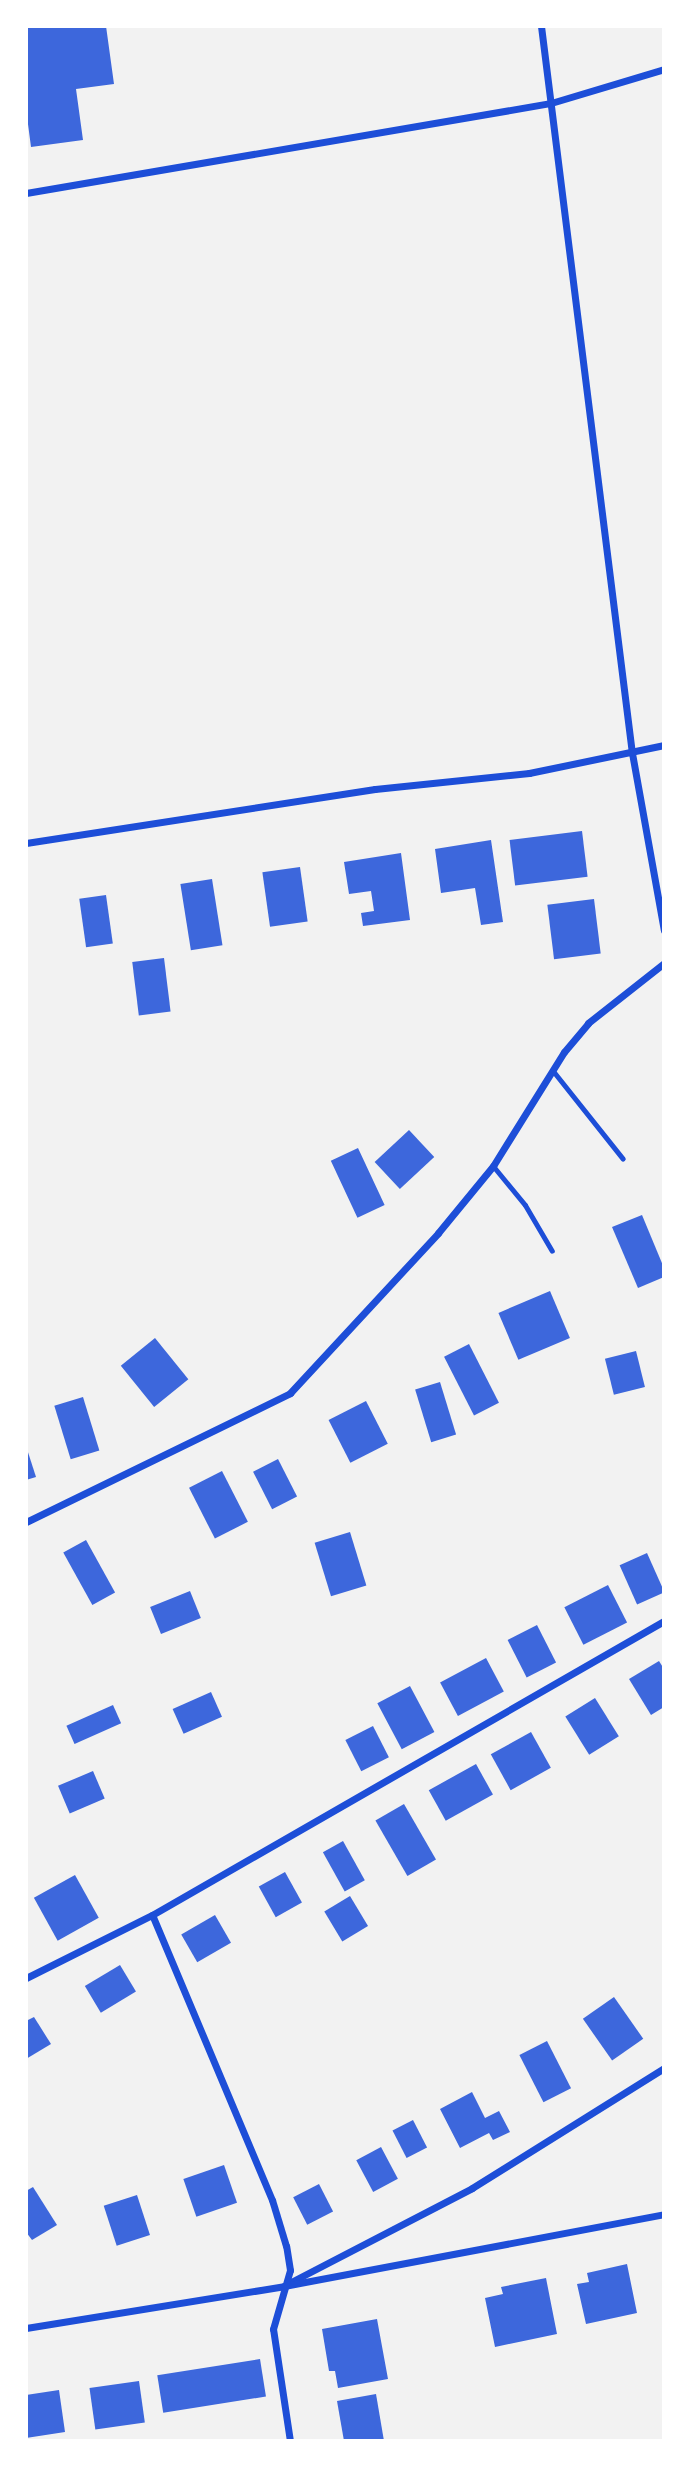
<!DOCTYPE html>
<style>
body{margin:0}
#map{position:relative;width:690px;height:2467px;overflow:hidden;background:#f2f2f2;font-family:Arial,sans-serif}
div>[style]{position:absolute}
.building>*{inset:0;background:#3d67dc;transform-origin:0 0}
.service>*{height:5px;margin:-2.5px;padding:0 2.5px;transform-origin:2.5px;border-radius:2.5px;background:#1d4ed8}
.minor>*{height:7px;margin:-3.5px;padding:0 3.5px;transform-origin:3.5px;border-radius:3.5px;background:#1d4ed8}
span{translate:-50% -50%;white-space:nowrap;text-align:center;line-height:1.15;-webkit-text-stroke:5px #fff;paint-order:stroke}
.frame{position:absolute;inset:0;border:28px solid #fff;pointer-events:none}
</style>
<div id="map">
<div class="building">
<i style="clip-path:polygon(26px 26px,106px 26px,114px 84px,76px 89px,83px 140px,31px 147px,26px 109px)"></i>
<i style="left:582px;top:831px;width:46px;height:73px;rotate:83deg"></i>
<i style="clip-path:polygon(491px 840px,503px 922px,481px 925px,475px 888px,441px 893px,435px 849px)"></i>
<i style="clip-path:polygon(401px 853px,410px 920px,363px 926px,361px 913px,374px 911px,371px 891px,349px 894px,344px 862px)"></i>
<i style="left:300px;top:867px;width:55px;height:38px;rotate:82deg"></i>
<i style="left:212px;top:879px;width:67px;height:32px;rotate:81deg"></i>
<i style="left:106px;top:895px;width:49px;height:27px;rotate:82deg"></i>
<i style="left:594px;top:899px;width:55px;height:47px;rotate:83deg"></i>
<i style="left:164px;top:958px;width:54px;height:32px;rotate:83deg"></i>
<i style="left:409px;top:1130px;width:37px;height:47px;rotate:47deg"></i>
<i style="left:358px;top:1148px;width:63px;height:30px;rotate:65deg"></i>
<i style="clip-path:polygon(642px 1215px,664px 1268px,664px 1277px,638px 1288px,612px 1227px)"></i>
<i style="left:550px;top:1291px;width:51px;height:56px;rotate:67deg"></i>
<i style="left:155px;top:1338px;width:53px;height:44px;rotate:51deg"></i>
<i style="left:469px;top:1344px;width:66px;height:28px;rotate:63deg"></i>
<i style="left:636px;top:1351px;width:37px;height:32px;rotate:76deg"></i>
<i style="left:440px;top:1382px;width:55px;height:26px;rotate:73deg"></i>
<i style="left:83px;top:1397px;width:56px;height:30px;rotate:73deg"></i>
<i style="left:366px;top:1401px;width:48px;height:42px;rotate:63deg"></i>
<i style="clip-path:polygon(26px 1446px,36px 1477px,26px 1480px)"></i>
<i style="left:278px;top:1459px;width:42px;height:28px;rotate:63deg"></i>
<i style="left:222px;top:1471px;width:57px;height:37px;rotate:63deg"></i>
<i style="left:350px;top:1532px;width:56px;height:37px;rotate:73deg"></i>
<i style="left:86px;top:1540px;width:60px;height:26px;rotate:61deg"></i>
<i style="left:647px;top:1553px;width:43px;height:30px;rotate:66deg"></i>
<i style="left:608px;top:1585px;width:42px;height:49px;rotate:63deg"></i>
<i style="left:190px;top:1591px;width:29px;height:43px;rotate:68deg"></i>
<i style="left:537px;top:1625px;width:42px;height:33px;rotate:63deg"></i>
<i style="left:486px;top:1658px;width:38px;height:52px;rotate:62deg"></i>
<i style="clip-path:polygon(659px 1661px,664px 1669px,664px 1707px,651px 1715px,629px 1679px)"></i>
<i style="left:410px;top:1686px;width:52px;height:37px;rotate:62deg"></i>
<i style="left:211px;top:1692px;width:27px;height:42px;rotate:66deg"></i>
<i style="left:595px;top:1698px;width:45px;height:35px;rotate:58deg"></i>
<i style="left:113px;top:1705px;width:20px;height:51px;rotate:66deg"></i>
<i style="left:373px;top:1726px;width:35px;height:31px;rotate:63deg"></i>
<i style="left:531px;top:1732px;width:41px;height:46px;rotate:61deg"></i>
<i style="left:476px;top:1764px;width:35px;height:54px;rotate:61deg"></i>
<i style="left:93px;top:1771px;width:30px;height:38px;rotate:67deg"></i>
<i style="left:404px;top:1804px;width:64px;height:33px;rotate:60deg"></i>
<i style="left:343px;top:1841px;width:45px;height:23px;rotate:61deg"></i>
<i style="left:285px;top:1872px;width:35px;height:30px;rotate:61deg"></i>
<i style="left:75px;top:1875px;width:49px;height:47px;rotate:61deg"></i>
<i style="left:350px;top:1896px;width:35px;height:30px;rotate:59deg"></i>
<i style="left:215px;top:1915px;width:32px;height:39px;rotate:60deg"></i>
<i style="left:120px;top:1965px;width:31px;height:41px;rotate:59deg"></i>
<i style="left:614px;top:1997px;width:51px;height:38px;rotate:55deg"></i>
<i style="clip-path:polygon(34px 2017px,51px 2044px,26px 2059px,26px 2021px)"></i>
<i style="left:547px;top:2041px;width:53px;height:31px;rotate:63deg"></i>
<i style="clip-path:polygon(472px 2092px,485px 2118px,499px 2111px,510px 2132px,493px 2140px,489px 2133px,460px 2148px,440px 2109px)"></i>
<i style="left:413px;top:2120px;width:31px;height:23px;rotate:63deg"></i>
<i style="left:381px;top:2147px;width:36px;height:28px;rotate:62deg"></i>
<i style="left:224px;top:2165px;width:40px;height:43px;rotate:71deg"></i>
<i style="left:319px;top:2184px;width:31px;height:29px;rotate:63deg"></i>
<i style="clip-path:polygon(33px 2187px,57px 2225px,32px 2240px,26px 2232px,26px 2191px)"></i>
<i style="left:137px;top:2195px;width:42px;height:35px;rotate:72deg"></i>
<i style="clip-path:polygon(627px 2264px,637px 2313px,586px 2324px,577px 2284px,589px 2282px,587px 2273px)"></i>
<i style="clip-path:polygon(546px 2278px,557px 2334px,495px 2347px,485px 2298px,503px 2294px,501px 2287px)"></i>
<i style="clip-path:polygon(377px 2319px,388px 2379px,338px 2388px,335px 2371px,329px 2371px,322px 2329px)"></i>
<i style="left:260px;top:2359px;width:38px;height:104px;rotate:81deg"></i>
<i style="left:139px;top:2381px;width:42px;height:50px;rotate:82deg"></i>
<i style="clip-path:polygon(59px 2390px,65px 2432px,26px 2438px,26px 2395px)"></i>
<i style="clip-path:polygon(376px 2394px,384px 2441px,344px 2441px,337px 2401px)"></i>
</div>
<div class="service">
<i style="left:553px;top:1071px;width:112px;rotate:51.5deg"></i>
<i style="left:493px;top:1166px;width:50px;rotate:50.6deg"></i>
<i style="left:525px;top:1205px;width:53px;rotate:59.6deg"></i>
</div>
<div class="minor">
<i style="left:541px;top:26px;width:733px;rotate:82.87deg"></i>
<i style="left:632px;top:753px;width:180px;rotate:79.8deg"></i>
<i style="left:26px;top:193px;width:533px;rotate:-9.73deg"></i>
<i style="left:551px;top:103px;width:118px;rotate:-16.7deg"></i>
<i style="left:26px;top:843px;width:353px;rotate:-8.8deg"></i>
<i style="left:375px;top:789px;width:155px;rotate:-5.9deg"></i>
<i style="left:529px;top:773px;width:138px;rotate:-11.7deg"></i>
<i style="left:26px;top:1522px;width:294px;rotate:-26deg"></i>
<i style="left:290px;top:1393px;width:218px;rotate:-47.2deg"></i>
<i style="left:438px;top:1233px;width:87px;rotate:-50.6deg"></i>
<i style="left:493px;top:1166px;width:134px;rotate:-58.1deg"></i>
<i style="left:564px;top:1052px;width:38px;rotate:-50deg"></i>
<i style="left:588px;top:1023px;width:97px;rotate:-38.3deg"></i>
<i style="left:26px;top:1978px;width:141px;rotate:-26.6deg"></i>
<i style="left:291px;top:2282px;width:204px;rotate:-27.4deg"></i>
<i style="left:472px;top:2188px;width:226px;rotate:-32deg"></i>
<i style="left:26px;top:2328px;width:261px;rotate:-9.2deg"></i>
<i style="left:284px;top:2286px;width:387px;rotate:-10.7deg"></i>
<i style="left:290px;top:2441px;width:113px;rotate:-98.6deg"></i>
<i style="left:273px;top:2329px;width:61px;rotate:-73.9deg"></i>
<i style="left:290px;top:2270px;width:24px;rotate:-99deg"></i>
<i style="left:286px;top:2246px;width:48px;rotate:-106.9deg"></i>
<i style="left:272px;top:2200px;width:309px;rotate:-112.8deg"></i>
<i style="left:152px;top:1915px;width:590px;rotate:-29.87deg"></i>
</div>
<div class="frame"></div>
</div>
